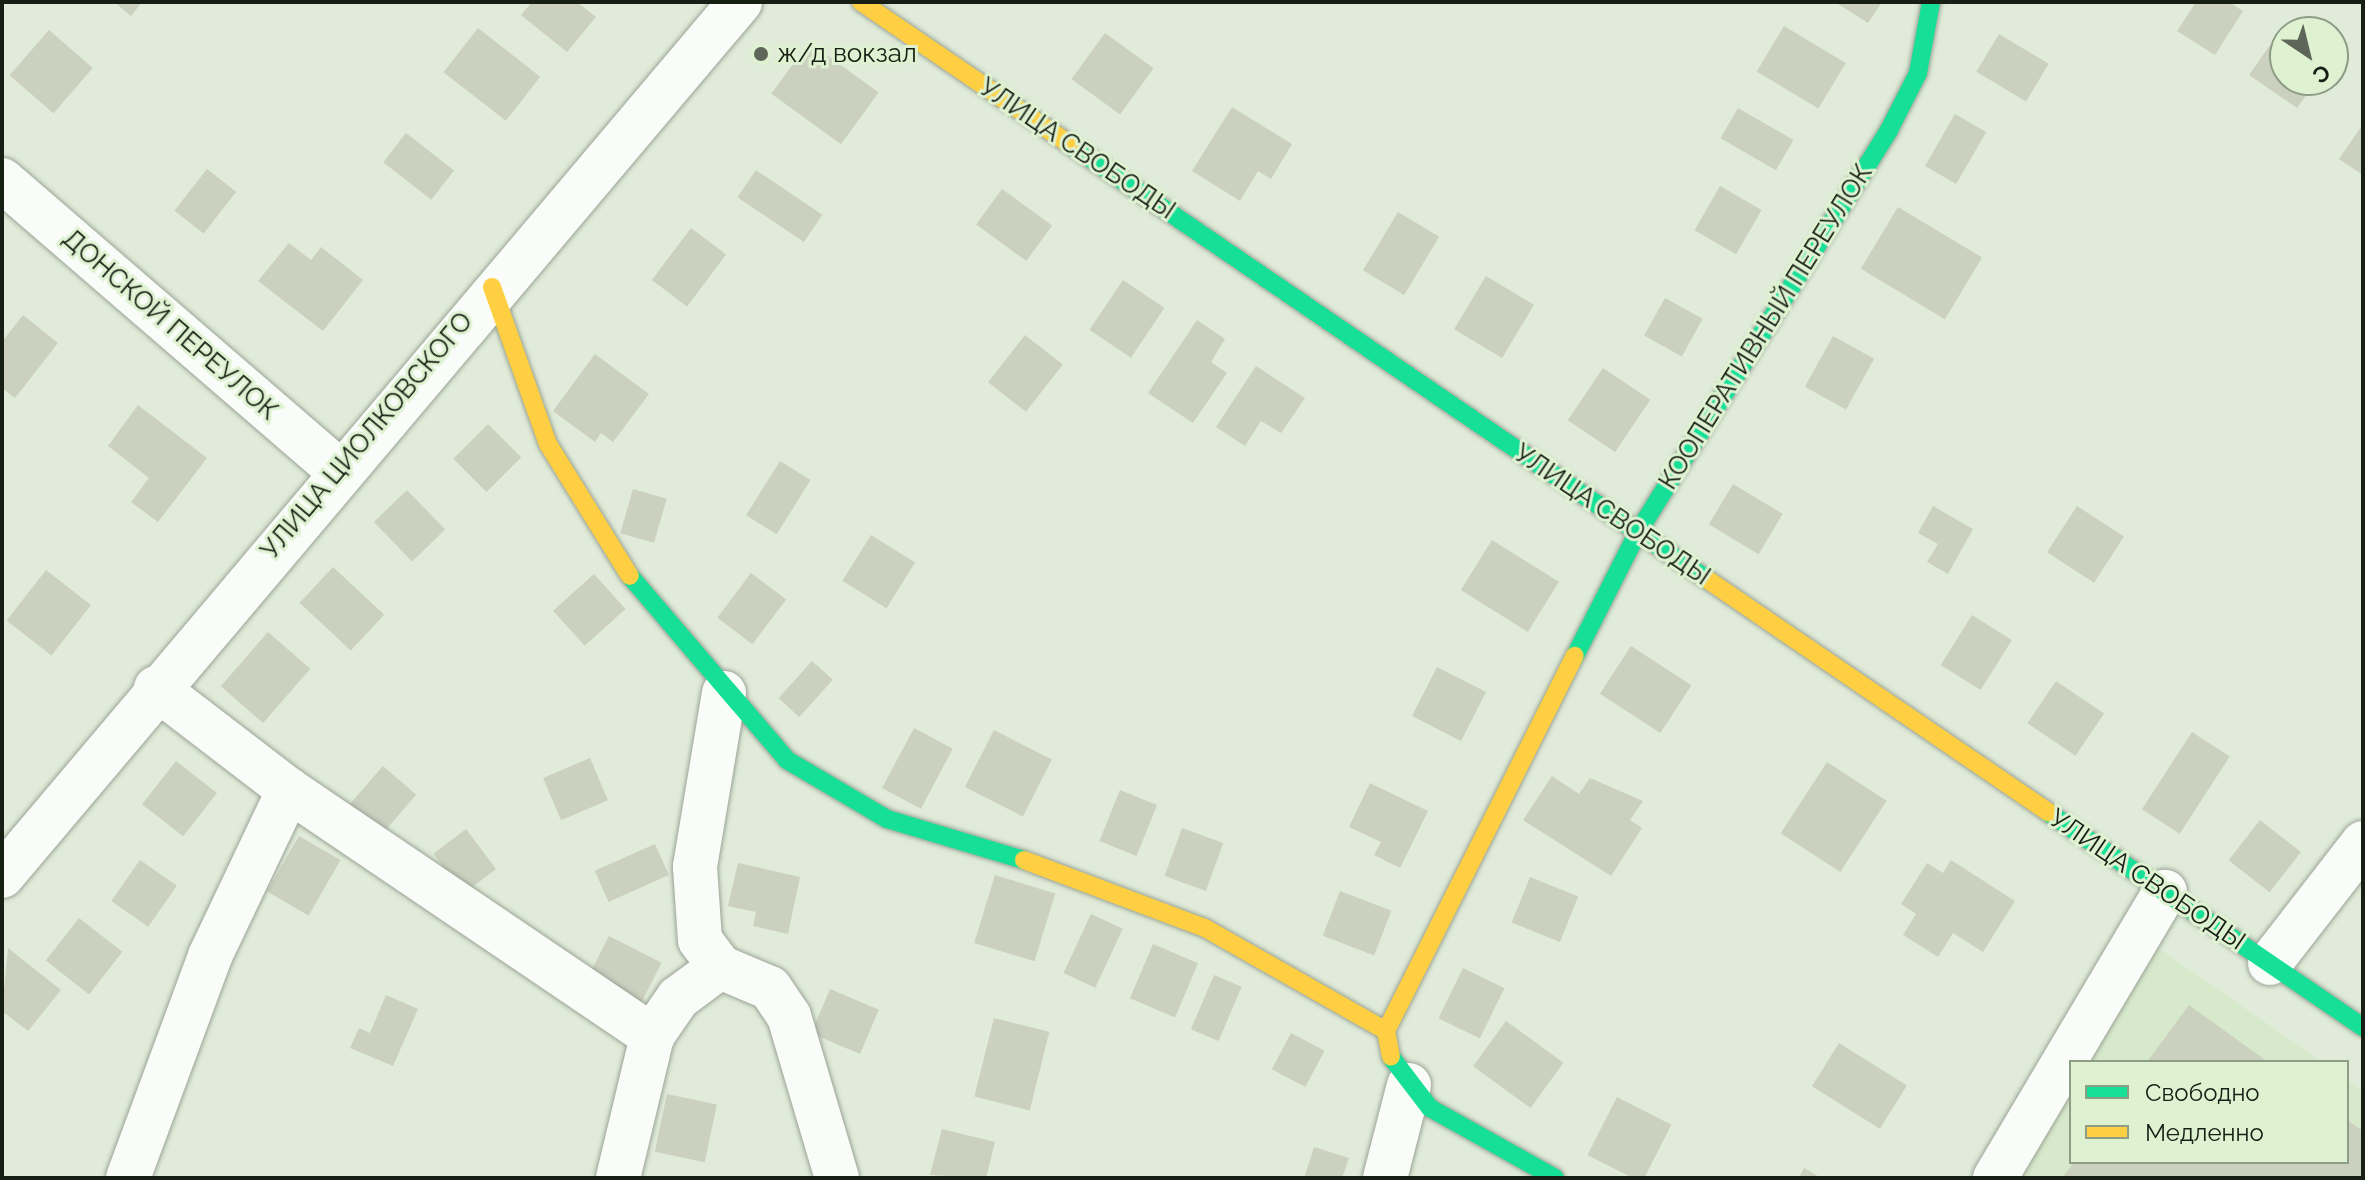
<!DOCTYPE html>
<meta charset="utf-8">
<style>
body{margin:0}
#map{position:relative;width:2365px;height:1180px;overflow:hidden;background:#e0ebd9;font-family:Raleway,sans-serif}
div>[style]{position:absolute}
.built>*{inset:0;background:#d7e9cb}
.building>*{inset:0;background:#ccd0bf;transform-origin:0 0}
.roads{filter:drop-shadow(0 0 2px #9ba496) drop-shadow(0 0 2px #9ba496)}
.street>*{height:44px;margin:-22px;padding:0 22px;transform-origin:22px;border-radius:22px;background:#fafcf9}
.fast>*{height:18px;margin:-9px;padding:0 9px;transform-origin:9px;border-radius:9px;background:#16e098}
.slow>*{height:18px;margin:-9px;padding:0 9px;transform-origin:9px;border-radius:9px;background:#ffcf43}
.dots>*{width:22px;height:22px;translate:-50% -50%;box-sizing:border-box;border:4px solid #def2d2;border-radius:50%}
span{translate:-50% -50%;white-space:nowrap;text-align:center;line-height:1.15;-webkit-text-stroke:6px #def2d2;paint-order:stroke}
.poi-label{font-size:26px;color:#171e13}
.left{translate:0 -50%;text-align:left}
.street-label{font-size:26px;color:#171e13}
.frame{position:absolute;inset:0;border:4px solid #171e13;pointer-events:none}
.legend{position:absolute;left:2069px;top:1060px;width:280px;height:104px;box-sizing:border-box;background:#def2d2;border:2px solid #8e9d86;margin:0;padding:10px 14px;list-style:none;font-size:24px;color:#171e13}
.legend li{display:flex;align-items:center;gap:16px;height:40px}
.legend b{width:40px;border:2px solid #8e9d86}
.north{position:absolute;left:2269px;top:16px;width:80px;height:80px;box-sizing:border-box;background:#def2d2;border:2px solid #8e9d86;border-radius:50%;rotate:145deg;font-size:22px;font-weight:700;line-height:32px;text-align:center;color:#171e13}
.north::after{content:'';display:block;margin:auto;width:28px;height:36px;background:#5d6658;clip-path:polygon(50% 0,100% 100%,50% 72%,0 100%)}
</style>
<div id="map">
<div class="built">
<i style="clip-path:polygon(2158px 948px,2322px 1062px,2089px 1062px)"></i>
<i style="clip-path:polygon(2347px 1080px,2363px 1091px,2363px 1178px,2018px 1178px,2071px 1091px,2071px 1162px,2347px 1162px)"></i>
</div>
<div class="building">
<i style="clip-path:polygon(114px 2px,142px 2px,131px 16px)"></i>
<i style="clip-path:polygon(532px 2px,577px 2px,596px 17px,567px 52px,521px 15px)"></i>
<i style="clip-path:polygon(1835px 2px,1882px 2px,1868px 23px)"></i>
<i style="clip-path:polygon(2196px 2px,2229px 2px,2243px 11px,2215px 55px,2177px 31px)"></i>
<i style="left:1784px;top:26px;width:72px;height:53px;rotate:31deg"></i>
<i style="left:478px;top:28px;width:79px;height:56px;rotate:38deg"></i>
<i style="left:49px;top:30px;width:58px;height:60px;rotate:41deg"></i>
<i style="left:1105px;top:33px;width:60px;height:57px;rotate:36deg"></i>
<i style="left:1999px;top:34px;width:58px;height:44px;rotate:31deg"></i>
<i style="clip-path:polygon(2275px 38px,2285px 45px,2285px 80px,2317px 80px,2297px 108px,2249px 75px)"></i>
<i style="left:809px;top:42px;width:86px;height:64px;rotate:36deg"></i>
<i style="clip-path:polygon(1232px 107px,1292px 144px,1271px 179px,1258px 171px,1240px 201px,1192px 171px)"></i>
<i style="left:1738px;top:108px;width:64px;height:35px;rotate:30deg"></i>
<i style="left:1955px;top:114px;width:36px;height:60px;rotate:30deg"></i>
<i style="clip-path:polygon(2363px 124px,2363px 175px,2339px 159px)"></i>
<i style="left:406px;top:133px;width:61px;height:37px;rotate:38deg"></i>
<i style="left:207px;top:169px;width:37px;height:53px;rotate:38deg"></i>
<i style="left:756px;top:170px;width:80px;height:33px;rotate:34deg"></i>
<i style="left:1720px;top:186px;width:48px;height:51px;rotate:30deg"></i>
<i style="left:1002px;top:189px;width:62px;height:44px;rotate:36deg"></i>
<i style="left:1898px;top:207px;width:98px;height:72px;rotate:31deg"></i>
<i style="left:1398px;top:212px;width:48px;height:68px;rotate:31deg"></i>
<i style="left:691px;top:228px;width:44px;height:65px;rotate:37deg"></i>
<i style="clip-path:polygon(289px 243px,311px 260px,321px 247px,363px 280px,323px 331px,258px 281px)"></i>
<i style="left:1486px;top:276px;width:56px;height:62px;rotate:31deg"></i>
<i style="left:1123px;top:280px;width:50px;height:60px;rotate:34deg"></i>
<i style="left:1665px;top:298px;width:43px;height:43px;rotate:29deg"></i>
<i style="clip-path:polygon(23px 315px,58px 343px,15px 398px,2px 388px,2px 342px)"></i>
<i style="clip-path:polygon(1197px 320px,1225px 339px,1211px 362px,1227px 373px,1193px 423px,1148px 393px)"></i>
<i style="left:1025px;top:335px;width:48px;height:60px;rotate:38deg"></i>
<i style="left:1833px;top:336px;width:47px;height:58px;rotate:29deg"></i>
<i style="clip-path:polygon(595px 354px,649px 394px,613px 442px,601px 433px,595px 442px,553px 411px)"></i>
<i style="clip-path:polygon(1256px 366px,1305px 398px,1281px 433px,1261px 421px,1245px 446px,1216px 427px)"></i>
<i style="left:1603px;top:368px;width:57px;height:63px;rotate:34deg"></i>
<i style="clip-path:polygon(138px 405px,207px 458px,158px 522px,131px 502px,149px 478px,108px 446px)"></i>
<i style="left:488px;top:424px;width:47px;height:49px;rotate:45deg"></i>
<i style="left:780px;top:461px;width:36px;height:64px;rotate:32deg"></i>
<i style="left:1733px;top:484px;width:58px;height:47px;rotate:31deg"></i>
<i style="left:633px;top:489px;width:35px;height:46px;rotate:16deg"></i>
<i style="left:407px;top:490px;width:55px;height:46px;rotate:46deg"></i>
<i style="clip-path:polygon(1933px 506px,1973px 529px,1948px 574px,1927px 562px,1938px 544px,1918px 533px)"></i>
<i style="left:2077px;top:506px;width:56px;height:55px;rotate:33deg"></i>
<i style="left:871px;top:535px;width:52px;height:54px;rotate:32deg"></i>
<i style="left:1492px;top:540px;width:79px;height:59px;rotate:32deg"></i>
<i style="left:333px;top:567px;width:70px;height:49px;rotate:43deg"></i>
<i style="left:46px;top:570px;width:57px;height:64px;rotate:38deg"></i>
<i style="left:751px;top:573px;width:44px;height:56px;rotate:37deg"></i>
<i style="left:594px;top:574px;width:47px;height:55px;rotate:48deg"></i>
<i style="left:1972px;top:615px;width:47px;height:59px;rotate:32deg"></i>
<i style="left:268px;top:632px;width:56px;height:72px;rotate:41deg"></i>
<i style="left:1631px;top:646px;width:72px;height:57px;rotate:33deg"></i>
<i style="left:812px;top:661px;width:28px;height:50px;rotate:42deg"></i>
<i style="left:1437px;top:667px;width:55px;height:55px;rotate:27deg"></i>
<i style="left:2056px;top:681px;width:58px;height:51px;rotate:34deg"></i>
<i style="left:914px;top:728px;width:44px;height:68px;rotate:28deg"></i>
<i style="left:994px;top:730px;width:65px;height:64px;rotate:27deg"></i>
<i style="left:2192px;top:732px;width:45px;height:92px;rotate:33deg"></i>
<i style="left:590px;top:758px;width:46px;height:51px;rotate:67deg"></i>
<i style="left:176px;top:761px;width:52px;height:55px;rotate:38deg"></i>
<i style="left:1827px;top:762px;width:71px;height:85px;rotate:33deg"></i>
<i style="left:383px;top:766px;width:44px;height:52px;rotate:41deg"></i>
<i style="clip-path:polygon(1552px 776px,1579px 794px,1590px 778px,1643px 801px,1630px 820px,1642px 828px,1611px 876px,1523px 820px)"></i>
<i style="clip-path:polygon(1370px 783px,1428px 811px,1400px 868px,1374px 855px,1381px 842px,1349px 827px)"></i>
<i style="left:1120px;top:790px;width:40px;height:55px;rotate:22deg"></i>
<i style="left:2260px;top:820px;width:52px;height:51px;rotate:38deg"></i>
<i style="left:1182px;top:828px;width:44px;height:51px;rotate:20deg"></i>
<i style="left:466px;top:829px;width:50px;height:41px;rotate:53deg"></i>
<i style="left:299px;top:836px;width:48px;height:64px;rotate:30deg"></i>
<i style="left:655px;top:844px;width:34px;height:66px;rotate:66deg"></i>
<i style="left:140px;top:860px;width:45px;height:50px;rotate:35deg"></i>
<i style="clip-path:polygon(1951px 860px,2015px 901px,1983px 952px,1953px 933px,1938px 957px,1903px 935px,1916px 914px,1901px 904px,1927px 863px,1943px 873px)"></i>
<i style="clip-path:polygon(738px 863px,800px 877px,788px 934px,753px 926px,756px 912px,728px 906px)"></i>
<i style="left:995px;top:875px;width:63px;height:71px;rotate:17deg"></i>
<i style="left:1530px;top:877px;width:52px;height:49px;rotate:22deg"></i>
<i style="left:1340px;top:891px;width:55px;height:48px;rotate:21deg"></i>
<i style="left:1091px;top:914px;width:35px;height:65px;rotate:25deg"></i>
<i style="left:79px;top:918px;width:55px;height:54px;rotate:38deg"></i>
<i style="left:609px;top:936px;width:59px;height:47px;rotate:27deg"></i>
<i style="left:1153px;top:944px;width:49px;height:59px;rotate:23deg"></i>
<i style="clip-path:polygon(8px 948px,61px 990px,28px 1031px,2px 1011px)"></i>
<i style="left:1463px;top:968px;width:46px;height:56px;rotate:26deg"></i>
<i style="left:1214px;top:975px;width:30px;height:59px;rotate:23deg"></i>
<i style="left:830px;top:989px;width:53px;height:48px;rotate:23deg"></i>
<i style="clip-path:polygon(386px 995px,418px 1009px,393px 1066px,350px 1048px,359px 1028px,370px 1033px)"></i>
<i style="clip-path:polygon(2189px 1005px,2268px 1062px,2147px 1062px)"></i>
<i style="left:994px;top:1018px;width:57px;height:81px;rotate:14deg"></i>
<i style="left:1506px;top:1021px;width:71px;height:56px;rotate:36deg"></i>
<i style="left:1291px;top:1033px;width:38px;height:41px;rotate:28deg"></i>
<i style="left:1839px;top:1043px;width:80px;height:51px;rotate:32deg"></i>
<i style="left:667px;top:1094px;width:51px;height:59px;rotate:12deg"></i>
<i style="left:1617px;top:1097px;width:61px;height:65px;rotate:27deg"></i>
<i style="clip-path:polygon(2347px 1120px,2363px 1131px,2363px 1178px,2062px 1178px,2074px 1162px,2347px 1162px)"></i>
<i style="clip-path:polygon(942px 1129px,995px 1142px,986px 1178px,930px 1175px)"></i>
<i style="clip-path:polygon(1314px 1147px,1349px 1158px,1342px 1178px,1304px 1178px)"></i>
<i style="clip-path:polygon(1804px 1168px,1821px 1178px,1799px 1178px)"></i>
</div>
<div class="roads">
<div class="street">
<i style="left:2px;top:180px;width:444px;rotate:40.8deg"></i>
<i style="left:156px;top:688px;width:168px;rotate:37.5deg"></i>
<i style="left:289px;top:790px;width:439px;rotate:34.1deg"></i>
<i style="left:724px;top:693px;width:176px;rotate:99.5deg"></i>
<i style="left:695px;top:867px;width:73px;rotate:86.1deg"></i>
<i style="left:700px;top:940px;width:34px;rotate:53deg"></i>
<i style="left:720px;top:967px;width:54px;rotate:22.8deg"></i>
<i style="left:770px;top:988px;width:34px;rotate:56deg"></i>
<i style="left:789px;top:1016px;width:169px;rotate:73.5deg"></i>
<i style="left:2px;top:876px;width:1144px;rotate:-49.82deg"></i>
<i style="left:2270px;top:963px;width:152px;rotate:-52.2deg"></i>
<i style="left:128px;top:1178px;width:237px;rotate:-69.7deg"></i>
<i style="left:210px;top:956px;width:184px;rotate:-64.6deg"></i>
<i style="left:618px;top:1178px;width:146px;rotate:-76.5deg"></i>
<i style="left:652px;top:1036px;width:46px;rotate:-55.6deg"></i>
<i style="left:678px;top:998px;width:52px;rotate:-36.4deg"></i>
<i style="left:1385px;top:1178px;width:96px;rotate:-75.5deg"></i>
<i style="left:1995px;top:1178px;width:333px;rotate:-59.3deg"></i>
</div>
<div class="fast">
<i style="left:1072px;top:146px;width:770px;rotate:34.31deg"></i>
<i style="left:630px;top:576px;width:242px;rotate:49.5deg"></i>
<i style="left:787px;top:760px;width:116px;rotate:30.5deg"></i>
<i style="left:887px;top:819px;width:143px;rotate:16.7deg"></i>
<i style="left:1575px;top:656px;width:139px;rotate:-63.1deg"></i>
<i style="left:1638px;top:532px;width:474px;rotate:-58deg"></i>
<i style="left:1889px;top:130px;width:64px;rotate:-63deg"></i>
<i style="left:1918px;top:73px;width:72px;rotate:-79.6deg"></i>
<i style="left:2049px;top:813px;width:380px;rotate:34.3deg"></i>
<i style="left:1391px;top:1057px;width:64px;rotate:52.6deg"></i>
<i style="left:1430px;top:1108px;width:143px;rotate:29.2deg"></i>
</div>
<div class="slow">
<i style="left:861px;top:2px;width:255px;rotate:34.3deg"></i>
<i style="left:492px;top:287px;width:167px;rotate:70.4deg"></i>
<i style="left:548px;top:444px;width:155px;rotate:58.2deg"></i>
<i style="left:1708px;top:580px;width:413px;rotate:34.3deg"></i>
<i style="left:1024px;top:860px;width:193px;rotate:20.6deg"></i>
<i style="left:1205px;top:928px;width:208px;rotate:29.6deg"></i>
<i style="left:1386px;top:1031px;width:26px;rotate:79deg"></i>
<i style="left:1386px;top:1031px;width:420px;rotate:-63.3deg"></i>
</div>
</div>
<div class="dots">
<i style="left:761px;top:54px;background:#5d6658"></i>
</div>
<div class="poi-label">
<span class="left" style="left:777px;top:54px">ж/д вокзал</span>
</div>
<div class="street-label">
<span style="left:1077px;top:149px;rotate:34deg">УЛИЦА СВОБОДЫ</span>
<span style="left:170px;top:325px;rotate:41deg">ДОНСКОЙ ПЕРЕУЛОК</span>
<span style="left:1766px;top:327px;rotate:-58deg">КООПЕРАТИВНЫЙ ПЕРЕУЛОК</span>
<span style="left:367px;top:436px;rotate:-50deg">УЛИЦА ЦИОЛКОВСКОГО</span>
<span style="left:1612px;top:515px;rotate:34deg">УЛИЦА СВОБОДЫ</span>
<span style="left:2147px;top:880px;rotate:34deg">УЛИЦА СВОБОДЫ</span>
</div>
<div class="frame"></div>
<ul class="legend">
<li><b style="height:10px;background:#16e098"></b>Свободно</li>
<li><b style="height:10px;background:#ffcf43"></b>Медленно</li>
</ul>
<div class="north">С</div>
</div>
